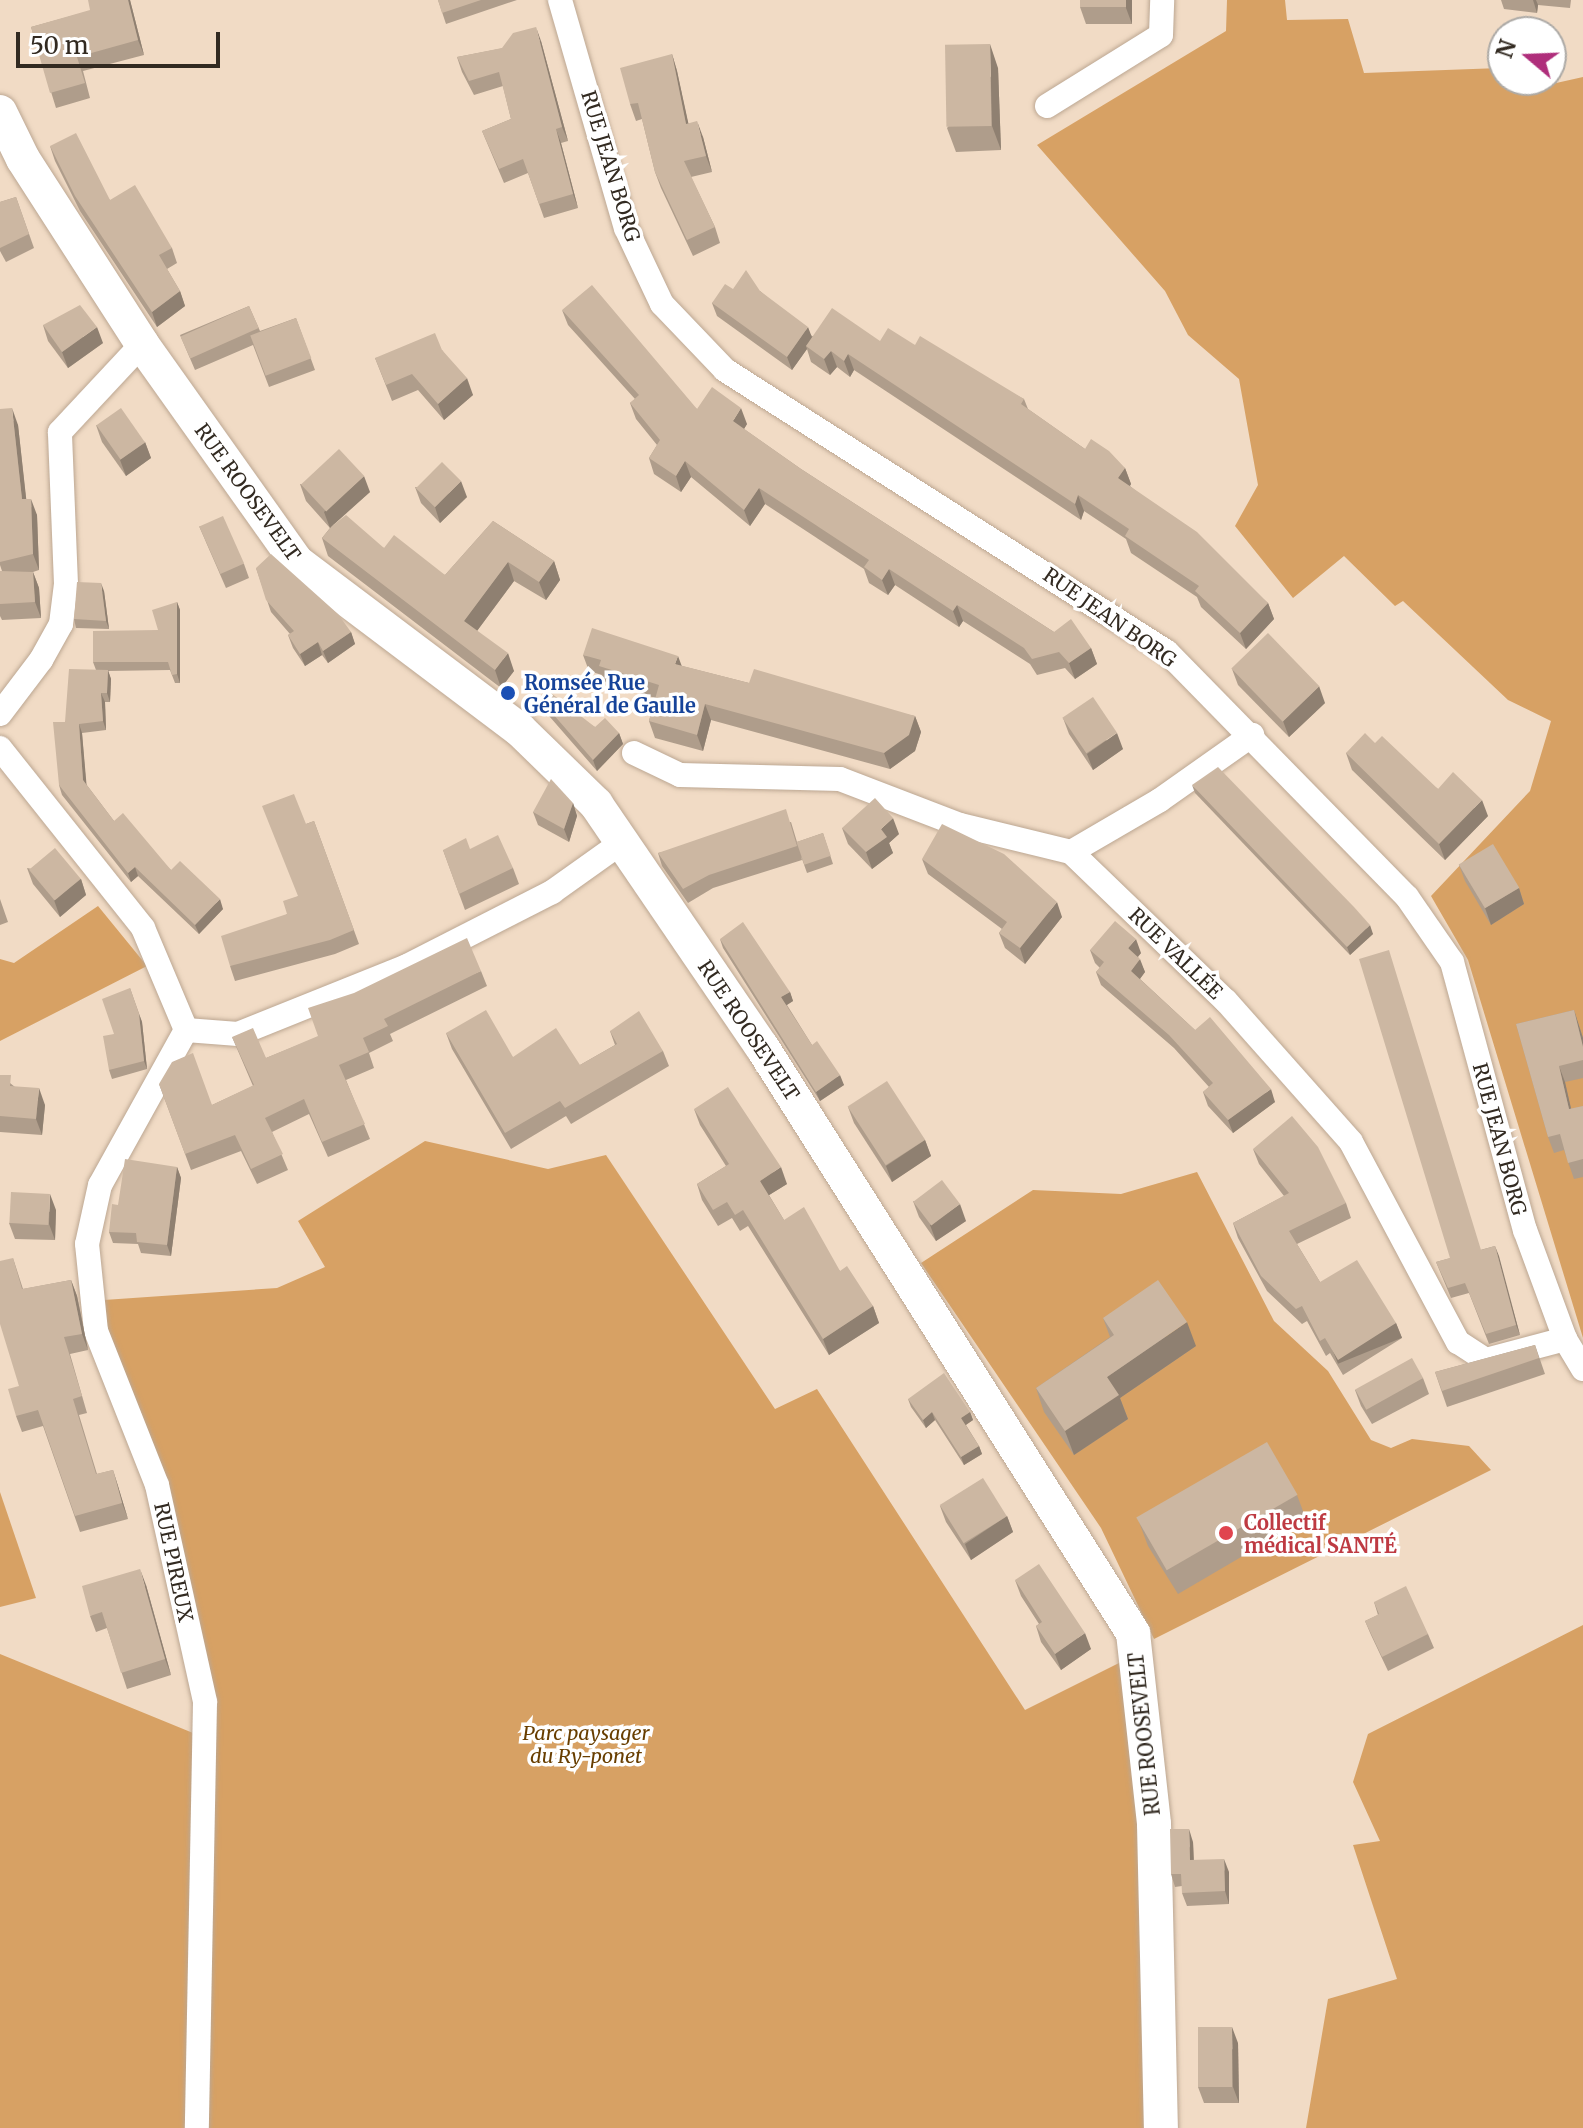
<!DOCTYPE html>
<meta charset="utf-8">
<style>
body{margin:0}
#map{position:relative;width:1583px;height:2128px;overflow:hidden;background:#f1dbc5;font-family:Merriweather,serif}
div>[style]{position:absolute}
.green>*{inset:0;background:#d7a164}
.roads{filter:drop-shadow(0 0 2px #bca792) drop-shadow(0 0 2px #bca792)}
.minor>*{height:24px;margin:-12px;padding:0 12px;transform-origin:12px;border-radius:12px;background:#fff}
.secondary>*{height:34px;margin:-17px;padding:0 17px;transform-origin:17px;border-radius:17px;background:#fff}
.wall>*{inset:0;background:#af9d8b}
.shaded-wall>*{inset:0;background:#8f8071;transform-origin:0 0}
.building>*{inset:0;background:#ccb7a2;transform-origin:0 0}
.dots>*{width:22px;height:22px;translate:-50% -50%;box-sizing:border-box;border:4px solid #fff;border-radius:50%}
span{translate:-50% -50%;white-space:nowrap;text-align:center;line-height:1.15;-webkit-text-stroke:7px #fff;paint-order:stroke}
.street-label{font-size:20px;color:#322a21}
.transit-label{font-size:20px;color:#164399;font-weight:700}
.left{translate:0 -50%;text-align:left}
.health-label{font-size:20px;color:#be3a42;font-weight:700}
.park-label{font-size:20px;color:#683e00;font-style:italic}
.north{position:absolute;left:1487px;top:16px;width:80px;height:80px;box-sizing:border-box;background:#fff;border:2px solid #adaaa6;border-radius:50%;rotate:289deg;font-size:22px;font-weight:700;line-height:32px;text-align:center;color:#322a21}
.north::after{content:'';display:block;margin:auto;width:28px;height:36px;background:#af2e7b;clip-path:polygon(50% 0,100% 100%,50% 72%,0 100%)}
.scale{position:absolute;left:16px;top:32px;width:204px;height:36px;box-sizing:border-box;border:4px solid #322a21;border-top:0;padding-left:10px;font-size:24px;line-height:28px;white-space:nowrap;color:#322a21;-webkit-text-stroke:6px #fff;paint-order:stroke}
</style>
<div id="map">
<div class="green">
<i style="clip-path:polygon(1227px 0,1285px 0,1287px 20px,1348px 19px,1364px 73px,1500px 68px,1503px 80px,1513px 80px,1525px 90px,1583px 77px,1583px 1338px,1468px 960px,1431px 896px,1530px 791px,1551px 721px,1508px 700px,1403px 601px,1395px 606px,1344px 556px,1293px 598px,1235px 526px,1258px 485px,1239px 379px,1188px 335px,1165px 291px,1037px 145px,1226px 31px)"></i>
<i style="clip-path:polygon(98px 906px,147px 966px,0 1041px,0 959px,14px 963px)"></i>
<i style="clip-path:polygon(425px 1141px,548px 1169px,606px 1155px,775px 1409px,817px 1389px,1025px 1710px,1119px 1663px,1133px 1633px,1161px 2128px,0 2128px,0 1654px,193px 1733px,205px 1702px,157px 1485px,96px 1331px,104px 1300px,277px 1288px,325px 1267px,298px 1221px)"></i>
<i style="clip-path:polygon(1197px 1172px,1274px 1321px,1328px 1371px,1371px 1440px,1391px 1448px,1412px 1439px,1469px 1446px,1491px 1470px,1154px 1639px,1101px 1528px,921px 1263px,1033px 1190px,1121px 1194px)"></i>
<i style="clip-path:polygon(0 1492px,36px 1598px,0 1607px)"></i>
<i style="clip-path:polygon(1583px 1625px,1583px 2128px,1306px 2128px,1328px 1999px,1397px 1979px,1353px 1845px,1380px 1841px,1353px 1782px,1368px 1734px)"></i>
</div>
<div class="roads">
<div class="minor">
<i style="left:560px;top:0;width:237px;rotate:73.9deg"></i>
<i style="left:626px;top:228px;width:84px;rotate:64.7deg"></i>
<i style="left:662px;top:304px;width:91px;rotate:46.3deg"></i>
<i style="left:725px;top:370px;width:524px;rotate:32.54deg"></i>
<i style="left:1167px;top:652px;width:343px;rotate:45.6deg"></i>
<i style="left:1407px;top:897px;width:79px;rotate:55.3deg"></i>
<i style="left:1452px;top:962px;width:278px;rotate:74.8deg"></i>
<i style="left:1525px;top:1230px;width:116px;rotate:69.8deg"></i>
<i style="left:1565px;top:1339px;width:35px;rotate:59deg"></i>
<i style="left:1047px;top:106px;width:134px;rotate:-31.9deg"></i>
<i style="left:1161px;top:35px;width:35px;rotate:-88deg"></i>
<i style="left:0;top:714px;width:68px;rotate:-52.8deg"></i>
<i style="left:41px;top:660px;width:41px;rotate:-60.9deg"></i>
<i style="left:61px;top:624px;width:40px;rotate:-82.9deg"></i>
<i style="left:66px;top:584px;width:152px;rotate:-92.3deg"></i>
<i style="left:60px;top:432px;width:120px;rotate:-47deg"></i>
<i style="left:0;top:748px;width:230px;rotate:51.5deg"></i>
<i style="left:143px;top:928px;width:111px;rotate:67.1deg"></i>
<i style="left:634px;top:753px;width:51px;rotate:25.6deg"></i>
<i style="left:680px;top:775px;width:160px;rotate:1.4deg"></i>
<i style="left:840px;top:779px;width:129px;rotate:21deg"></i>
<i style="left:960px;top:825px;width:114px;rotate:13.7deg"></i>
<i style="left:1071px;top:852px;width:215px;rotate:43.9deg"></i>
<i style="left:1226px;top:1001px;width:188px;rotate:48.4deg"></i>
<i style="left:1351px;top:1142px;width:227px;rotate:61.9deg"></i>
<i style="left:1458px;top:1342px;width:33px;rotate:33deg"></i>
<i style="left:1486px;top:1360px;width:82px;rotate:-14.9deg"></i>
<i style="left:1071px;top:852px;width:103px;rotate:-30.3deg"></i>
<i style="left:1160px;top:800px;width:113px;rotate:-35.2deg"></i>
<i style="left:186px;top:1030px;width:177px;rotate:119deg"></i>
<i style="left:100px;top:1185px;width:60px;rotate:102.4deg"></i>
<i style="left:87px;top:1244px;width:87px;rotate:84.1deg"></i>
<i style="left:96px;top:1331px;width:166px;rotate:68.4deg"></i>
<i style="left:157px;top:1485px;width:222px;rotate:77.5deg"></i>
<i style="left:205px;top:1702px;width:426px;rotate:91.1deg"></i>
<i style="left:186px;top:1030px;width:52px;rotate:4.4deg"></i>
<i style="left:238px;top:1034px;width:182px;rotate:-21.9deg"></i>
<i style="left:407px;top:966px;width:163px;rotate:-27deg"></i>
<i style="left:552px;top:892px;width:85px;rotate:-35.4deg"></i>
</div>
<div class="secondary">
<i style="left:0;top:112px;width:52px;rotate:63.9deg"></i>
<i style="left:23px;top:159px;width:220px;rotate:57.2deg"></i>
<i style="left:142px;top:344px;width:267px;rotate:54.6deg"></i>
<i style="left:297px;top:562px;width:279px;rotate:37deg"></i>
<i style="left:520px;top:730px;width:106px;rotate:44.2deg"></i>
<i style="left:596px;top:804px;width:294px;rotate:55.7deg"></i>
<i style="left:762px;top:1047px;width:694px;rotate:57.66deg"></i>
<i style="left:1133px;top:1633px;width:192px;rotate:83.7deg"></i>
<i style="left:1154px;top:1824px;width:304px;rotate:88.7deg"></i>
</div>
</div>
<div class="wall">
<i style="clip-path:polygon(130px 0,144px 55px,83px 71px,90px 98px,56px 108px,31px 27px)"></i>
<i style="clip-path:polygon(438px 0,517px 0,446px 24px)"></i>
<i style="clip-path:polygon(1132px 0,1132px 24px,1086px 24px,1080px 7px)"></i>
<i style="clip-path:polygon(1501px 0,1571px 0,1570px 8px,1538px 5px,1537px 13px,1504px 9px)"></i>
<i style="clip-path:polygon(541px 41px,568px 141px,561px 143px,578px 208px,544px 218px,528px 173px,504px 183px,482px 131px,511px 119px,503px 86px,474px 95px,462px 72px,457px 57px)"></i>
<i style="clip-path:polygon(672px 54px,677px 71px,688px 123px,703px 137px,712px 172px,691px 177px,715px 227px,720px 243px,693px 256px,661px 188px,655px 172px,642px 119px,636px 121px,630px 104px)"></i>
<i style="clip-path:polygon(998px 68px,1001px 150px,956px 152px,947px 128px)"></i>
<i style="clip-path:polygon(50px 146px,110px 200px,172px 248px,177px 263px,167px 269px,180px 291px,185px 306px,157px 327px,80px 211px,55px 161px)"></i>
<i style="clip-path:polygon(16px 197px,34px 248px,6px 262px,0 251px,0 202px)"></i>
<i style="clip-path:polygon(733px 289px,760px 291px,812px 336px,880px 341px,915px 345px,1024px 399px,1028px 409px,1085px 449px,1125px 468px,1131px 484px,1130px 486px,1268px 603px,1274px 619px,1246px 649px,1201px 607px,1197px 597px,1131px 553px,1126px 539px,1084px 511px,1081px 520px,854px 370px,850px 377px,837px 367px,830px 375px,811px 362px,807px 349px,792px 370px,717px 316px,712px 303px)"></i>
<i style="clip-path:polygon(249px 306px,260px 331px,296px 318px,315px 370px,269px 387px,253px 345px,195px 370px,180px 335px)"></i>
<i style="clip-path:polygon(562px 310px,697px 409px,747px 424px,744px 429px,801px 469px,1054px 632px,1091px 648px,1097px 664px,1075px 679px,1065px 668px,1037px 675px,1030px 664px,963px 621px,959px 627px,895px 585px,888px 595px,869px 583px,864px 569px,765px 504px,750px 526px,691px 477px,681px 492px,654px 474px,649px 458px,657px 445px,636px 419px,630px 403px,635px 399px,568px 325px)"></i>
<i style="clip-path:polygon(43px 325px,103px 343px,68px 368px,48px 341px)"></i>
<i style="clip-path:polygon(442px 350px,473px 395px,444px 420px,418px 390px,392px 401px,375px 358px)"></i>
<i style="clip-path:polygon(0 409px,18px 425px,26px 499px,37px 515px,39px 570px,33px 572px,39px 588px,41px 618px,2px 620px,0 616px,0 571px,2px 571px,0 565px)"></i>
<i style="clip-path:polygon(96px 425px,145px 442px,151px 458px,126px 476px,102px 442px)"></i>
<i style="clip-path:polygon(300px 484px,370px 492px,332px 525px,445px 575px,493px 521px,554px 561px,560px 580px,546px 600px,514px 581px,477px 631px,514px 671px,501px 688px,328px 556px,322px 538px,330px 528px,306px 501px)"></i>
<i style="clip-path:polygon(415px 487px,467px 497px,440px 523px,421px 503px)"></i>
<i style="clip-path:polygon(199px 526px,244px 564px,249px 578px,226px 588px)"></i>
<i style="clip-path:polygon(256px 568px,351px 632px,355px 644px,328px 663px,322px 655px,305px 666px,293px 648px,288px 635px,290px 634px,271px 612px)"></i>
<i style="clip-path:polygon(104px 591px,109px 629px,76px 628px,74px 619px)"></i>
<i style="clip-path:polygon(177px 602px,180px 610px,180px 683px,175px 683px,170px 670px,108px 671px,111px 679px,110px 702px,105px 702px,106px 730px,82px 733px,86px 784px,114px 821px,171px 870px,223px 909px,199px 934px,138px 876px,131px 882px,62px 795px,59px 785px,65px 722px,96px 670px,93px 662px,158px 630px)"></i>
<i style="clip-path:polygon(583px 655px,682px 666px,749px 683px,915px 716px,921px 732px,915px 751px,890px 769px,711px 720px,703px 751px,655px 738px,649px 721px,655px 698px,605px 682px,602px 675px,589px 671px)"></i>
<i style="clip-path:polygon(1232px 669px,1325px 703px,1289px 737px,1238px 685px)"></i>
<i style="clip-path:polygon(539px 698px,595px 727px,619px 733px,623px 744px,597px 771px,543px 709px)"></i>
<i style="clip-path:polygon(1063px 718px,1123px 749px,1093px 770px,1069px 734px)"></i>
<i style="clip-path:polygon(1375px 743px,1438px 789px,1488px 816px,1445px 860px,1352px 770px,1346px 753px)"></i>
<i style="clip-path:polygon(1192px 785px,1373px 934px,1350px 955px,1195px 793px)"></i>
<i style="clip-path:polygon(573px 803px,577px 816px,569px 842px,538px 825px,533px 812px)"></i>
<i style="clip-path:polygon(314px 821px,359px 944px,335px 954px,235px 981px,230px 966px,287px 914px,298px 896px,306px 824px)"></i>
<i style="clip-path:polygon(791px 822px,797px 842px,823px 833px,833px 864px,807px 873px,801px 856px,802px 860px,713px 888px,688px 903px,662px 866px,658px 853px)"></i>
<i style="clip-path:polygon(842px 828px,899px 834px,889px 843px,893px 853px,872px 869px,848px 844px)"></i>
<i style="clip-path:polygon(470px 849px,513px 868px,519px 884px,465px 910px,443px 850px)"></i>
<i style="clip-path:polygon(922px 859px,1062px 917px,1025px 964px,1005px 948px,999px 933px,1002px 929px,928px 874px)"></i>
<i style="clip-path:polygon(1459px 865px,1519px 888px,1524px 904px,1491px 925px,1465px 881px)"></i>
<i style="clip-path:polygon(27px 868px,81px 879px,86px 895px,60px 917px,33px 884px)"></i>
<i style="clip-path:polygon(0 899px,8px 922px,0 925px)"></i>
<i style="clip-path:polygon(720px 939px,790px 992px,793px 1001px,787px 1005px,812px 1045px,844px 1085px,820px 1101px,723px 948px)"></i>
<i style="clip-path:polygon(1090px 950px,1141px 953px,1138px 957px,1145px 972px,1140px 979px,1195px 1030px,1275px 1102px,1233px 1133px,1208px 1106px,1203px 1092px,1209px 1087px,1174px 1048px,1101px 985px,1096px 972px,1100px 968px,1095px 963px)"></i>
<i style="clip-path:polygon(481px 971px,487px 986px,390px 1034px,393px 1041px,369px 1053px,374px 1068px,346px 1080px,370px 1139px,328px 1157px,309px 1114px,272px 1132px,288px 1170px,257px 1184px,241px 1151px,191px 1170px,159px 1084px,212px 1105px,253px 1086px,232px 1037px,266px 1058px)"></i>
<i style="clip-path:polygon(130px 988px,142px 1022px,147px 1069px,112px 1079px,109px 1070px,114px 1034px)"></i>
<i style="clip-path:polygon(1574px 1010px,1583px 1038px,1583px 1078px,1565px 1082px,1571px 1109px,1583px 1106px,1583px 1177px,1574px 1179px,1564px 1150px,1554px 1153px,1548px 1137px,1516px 1024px)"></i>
<i style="clip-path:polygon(610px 1031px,663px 1051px,669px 1066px,571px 1124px,566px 1116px,511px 1149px,452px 1049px,446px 1033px,513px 1057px,580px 1065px,615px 1045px)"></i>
<i style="clip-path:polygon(0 1075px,15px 1087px,45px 1105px,42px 1135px,0 1132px)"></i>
<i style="clip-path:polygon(848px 1107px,925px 1140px,931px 1156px,892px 1182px,854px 1123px)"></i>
<i style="clip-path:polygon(694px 1109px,787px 1184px,769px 1195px,784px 1220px,840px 1271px,873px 1306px,879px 1323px,829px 1355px,748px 1226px,740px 1231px,732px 1218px,718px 1226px,702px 1200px,697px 1184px,726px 1166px,700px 1125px)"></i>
<i style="clip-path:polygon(1253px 1149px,1346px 1203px,1351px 1218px,1297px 1244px,1320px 1282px,1396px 1323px,1402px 1338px,1343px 1375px,1330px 1353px,1326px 1356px,1307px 1321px,1302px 1324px,1267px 1291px,1238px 1238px,1233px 1223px,1284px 1196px,1259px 1164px)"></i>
<i style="clip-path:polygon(177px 1167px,181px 1178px,171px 1256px,141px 1253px,138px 1244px,113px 1243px,109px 1232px,118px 1205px)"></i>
<i style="clip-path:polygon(913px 1201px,966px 1221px,936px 1241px,919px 1217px)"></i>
<i style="clip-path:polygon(56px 1210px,55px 1240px,15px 1239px,9px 1223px)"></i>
<i style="clip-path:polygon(1495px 1246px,1520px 1335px,1489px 1344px,1469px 1293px,1451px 1298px,1436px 1262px)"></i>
<i style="clip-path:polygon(13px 1258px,23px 1289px,71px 1280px,77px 1296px,88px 1350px,70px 1354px,87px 1413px,79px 1415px,97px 1474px,113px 1470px,128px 1519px,80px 1532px,43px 1426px,22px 1432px,16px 1416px,19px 1386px)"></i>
<i style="clip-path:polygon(1103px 1318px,1196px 1346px,1120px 1398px,1128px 1419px,1074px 1455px,1044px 1412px,1036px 1388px,1110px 1337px)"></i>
<i style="clip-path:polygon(1535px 1345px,1545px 1374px,1447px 1407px,1435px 1372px)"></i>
<i style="clip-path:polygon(1423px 1378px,1429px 1394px,1372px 1424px,1361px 1406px,1355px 1390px)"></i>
<i style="clip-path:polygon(908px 1399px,970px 1412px,973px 1420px,966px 1425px,979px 1446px,982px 1454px,964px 1465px,935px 1420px,926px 1428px,911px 1407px)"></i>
<i style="clip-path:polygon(1297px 1495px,1306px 1519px,1178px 1594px,1148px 1546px,1139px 1522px)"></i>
<i style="clip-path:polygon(940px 1506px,1007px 1516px,1013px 1532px,971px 1560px,946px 1522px)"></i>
<i style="clip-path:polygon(1015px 1580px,1091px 1649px,1061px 1670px,1041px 1642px,1036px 1626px,1039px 1624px,1021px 1596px)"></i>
<i style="clip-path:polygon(146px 1585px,171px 1675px,127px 1689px,107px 1628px,96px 1632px,90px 1616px)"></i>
<i style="clip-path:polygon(1374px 1602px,1428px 1634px,1434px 1648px,1388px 1671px,1371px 1635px,1365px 1621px,1378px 1615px)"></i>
<i style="clip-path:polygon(1193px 1842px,1194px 1860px,1229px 1872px,1229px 1904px,1187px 1906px,1182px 1893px,1182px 1886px,1175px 1887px,1171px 1874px)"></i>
<i style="clip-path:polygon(1238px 2043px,1239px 2103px,1204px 2103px,1198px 2087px)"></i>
</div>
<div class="shaded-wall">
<i style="clip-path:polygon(128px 0,130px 0,144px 55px,138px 40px)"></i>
<i style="clip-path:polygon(1126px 0,1132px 0,1132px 24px,1126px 8px)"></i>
<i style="clip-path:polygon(1533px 0,1536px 0,1538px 5px,1537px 13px)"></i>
<i style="clip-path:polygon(536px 27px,541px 41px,568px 141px,562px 127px)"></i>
<i style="clip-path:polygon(990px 44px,998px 68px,1001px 150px,992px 126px)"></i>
<i style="clip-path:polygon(672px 54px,677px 71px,692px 140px,686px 124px)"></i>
<i style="clip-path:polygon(697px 121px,703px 137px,712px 172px,706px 156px)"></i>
<i style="clip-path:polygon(556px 129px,561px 143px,578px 208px,573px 194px)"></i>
<i style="clip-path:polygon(180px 291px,185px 306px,157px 327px,152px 312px)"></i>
<i style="clip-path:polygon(97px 327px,103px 343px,68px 368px,62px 352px)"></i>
<i style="clip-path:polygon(808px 327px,813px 340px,806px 346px,807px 349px,792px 370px,787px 357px)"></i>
<i style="clip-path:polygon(831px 351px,837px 367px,830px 375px,824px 359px)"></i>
<i style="clip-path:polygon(848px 354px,854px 370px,850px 377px,844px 361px)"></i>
<i style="clip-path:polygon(467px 378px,473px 395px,444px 420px,438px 404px)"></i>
<i style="clip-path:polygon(12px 408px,18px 425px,28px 515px,22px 499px)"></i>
<i style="clip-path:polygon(741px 408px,747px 424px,739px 437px,733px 421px)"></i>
<i style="clip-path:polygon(145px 442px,151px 458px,126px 476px,120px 460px)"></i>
<i style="clip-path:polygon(685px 461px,691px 477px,681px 492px,676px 476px)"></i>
<i style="clip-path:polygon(1125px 468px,1131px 484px,1124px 495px,1118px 478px)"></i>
<i style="clip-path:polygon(364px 476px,370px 492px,330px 528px,324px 512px)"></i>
<i style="clip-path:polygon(461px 481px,467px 497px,440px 523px,435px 507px)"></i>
<i style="clip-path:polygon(759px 488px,765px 504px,750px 526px,744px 510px)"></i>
<i style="clip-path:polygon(1078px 495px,1084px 511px,1081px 520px,1075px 504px)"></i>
<i style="clip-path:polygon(31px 499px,37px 515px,39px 570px,33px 554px)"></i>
<i style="clip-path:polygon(554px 561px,560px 580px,546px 600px,539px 582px)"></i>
<i style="clip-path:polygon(508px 562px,514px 581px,471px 639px,464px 621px)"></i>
<i style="clip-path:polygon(889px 569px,895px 585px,888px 595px,882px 580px)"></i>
<i style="clip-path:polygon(33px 572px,39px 588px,41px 618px,35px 602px)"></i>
<i style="clip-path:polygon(101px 583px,104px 591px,109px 629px,106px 621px)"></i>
<i style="clip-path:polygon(177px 602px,180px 610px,180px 683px,177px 674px)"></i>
<i style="clip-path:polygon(1268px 603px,1274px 619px,1246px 649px,1240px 633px)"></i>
<i style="clip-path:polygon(957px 605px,963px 621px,959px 627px,953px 611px)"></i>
<i style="clip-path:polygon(351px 632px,355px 644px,328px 663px,323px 651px)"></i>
<i style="clip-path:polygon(318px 642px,322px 655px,305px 666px,300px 654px)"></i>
<i style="clip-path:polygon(1091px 648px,1097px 664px,1075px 679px,1069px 663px)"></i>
<i style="clip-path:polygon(508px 653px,514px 671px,501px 688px,495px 670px)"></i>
<i style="clip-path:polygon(678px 656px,684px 672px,675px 664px)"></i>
<i style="clip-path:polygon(108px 670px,111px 679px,110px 702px,107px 693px)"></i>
<i style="clip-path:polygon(1319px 686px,1325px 703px,1289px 737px,1283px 721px)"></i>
<i style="clip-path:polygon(101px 693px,105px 702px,106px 730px,103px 721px)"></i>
<i style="clip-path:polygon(705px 704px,711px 720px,703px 751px,697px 735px)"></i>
<i style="clip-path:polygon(915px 716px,921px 732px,915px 751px,890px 769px,884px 753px)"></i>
<i style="clip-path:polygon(79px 724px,82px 733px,87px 790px,83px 780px)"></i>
<i style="clip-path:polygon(619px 733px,623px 744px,597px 771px,593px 760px)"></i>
<i style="clip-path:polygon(1117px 733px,1123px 749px,1093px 770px,1087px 754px)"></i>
<i style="clip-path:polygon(1482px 800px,1488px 816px,1445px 860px,1439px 844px)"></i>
<i style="clip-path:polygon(573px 803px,577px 816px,569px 842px,564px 829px)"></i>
<i style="clip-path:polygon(893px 818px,899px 834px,889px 843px,893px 853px,872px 869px,866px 852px,881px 829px)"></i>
<i style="clip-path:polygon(135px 867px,138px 876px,131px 882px,128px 873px)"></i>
<i style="clip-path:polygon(81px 879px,86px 895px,60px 917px,54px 900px)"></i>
<i style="clip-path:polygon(1519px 888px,1524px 904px,1491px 925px,1485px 908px)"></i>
<i style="clip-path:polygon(220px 899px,223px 909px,199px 934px,195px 925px)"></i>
<i style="clip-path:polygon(1057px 902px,1062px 917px,1025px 964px,1020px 948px)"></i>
<i style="clip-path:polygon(1370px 925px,1373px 934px,1350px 955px,1347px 947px)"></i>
<i style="clip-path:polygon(1136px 939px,1141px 953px,1133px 962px,1128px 948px)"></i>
<i style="clip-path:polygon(1140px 959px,1145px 972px,1136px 984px,1131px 971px)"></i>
<i style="clip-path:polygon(790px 992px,793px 1001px,785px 1006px,781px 997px)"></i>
<i style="clip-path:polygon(1574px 1010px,1583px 1038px,1583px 1047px)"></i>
<i style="clip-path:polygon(139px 1014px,142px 1022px,147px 1069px,144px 1061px)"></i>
<i style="clip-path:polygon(1559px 1066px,1565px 1082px,1575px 1126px,1569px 1109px)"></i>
<i style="clip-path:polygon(840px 1075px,844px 1085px,820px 1101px,816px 1092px)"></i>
<i style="clip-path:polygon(39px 1088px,45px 1105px,42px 1135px,36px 1119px)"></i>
<i style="clip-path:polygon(1271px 1089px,1275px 1102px,1233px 1133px,1228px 1120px)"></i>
<i style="clip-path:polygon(925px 1140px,931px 1156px,892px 1182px,886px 1166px)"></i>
<i style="clip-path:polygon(177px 1167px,181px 1178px,171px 1256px,167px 1245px)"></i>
<i style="clip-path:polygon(781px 1167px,787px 1184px,766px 1197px,760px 1181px)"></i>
<i style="clip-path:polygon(50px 1194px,56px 1210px,55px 1240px,49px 1224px)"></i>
<i style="clip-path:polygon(960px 1204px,966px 1221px,936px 1241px,930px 1225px)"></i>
<i style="clip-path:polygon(1495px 1246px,1499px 1256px,1520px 1335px,1516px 1325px)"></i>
<i style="clip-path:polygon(71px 1280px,77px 1296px,88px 1350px,82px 1334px)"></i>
<i style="clip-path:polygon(873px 1306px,879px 1323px,829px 1355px,823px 1339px)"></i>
<i style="clip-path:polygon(1187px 1322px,1196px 1346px,1120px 1398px,1128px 1419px,1074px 1455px,1065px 1431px,1107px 1377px)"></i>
<i style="left:1396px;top:1323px;width:16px;height:69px;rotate:68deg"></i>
<i style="clip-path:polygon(932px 1412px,935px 1420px,926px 1428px,923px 1420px)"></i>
<i style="clip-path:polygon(970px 1412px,973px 1420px,964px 1426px,961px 1418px)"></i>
<i style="clip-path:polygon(979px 1446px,982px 1454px,964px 1465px,961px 1457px)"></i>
<i style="clip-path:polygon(113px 1470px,118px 1486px,128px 1519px,122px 1503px)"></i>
<i style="clip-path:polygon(1007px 1516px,1013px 1532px,971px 1560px,965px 1544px)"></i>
<i style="clip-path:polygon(140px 1569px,146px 1585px,171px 1675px,165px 1659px)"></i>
<i style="clip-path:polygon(1085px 1633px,1091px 1649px,1061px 1670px,1055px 1654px)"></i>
<i style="clip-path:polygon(1189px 1829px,1193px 1842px,1194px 1872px,1190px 1860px)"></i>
<i style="clip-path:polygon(1224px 1859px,1229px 1872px,1229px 1904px,1225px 1891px)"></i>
<i style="clip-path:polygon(1232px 2027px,1238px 2043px,1239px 2103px,1233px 2087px)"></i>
</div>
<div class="building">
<i style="clip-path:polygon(88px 0,128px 0,138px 40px,77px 57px,85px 83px,50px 93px,31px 27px,90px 10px)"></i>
<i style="clip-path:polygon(438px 0,481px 0,442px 13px)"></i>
<i style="left:1080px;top:0;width:46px;height:7px"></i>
<i style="clip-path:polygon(536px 27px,562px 127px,556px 129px,573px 194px,539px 204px,523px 159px,499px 169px,482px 131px,511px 119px,499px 72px,469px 81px,457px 57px,502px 48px,513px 33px)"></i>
<i style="left:990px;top:44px;width:82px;height:45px;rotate:89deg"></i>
<i style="clip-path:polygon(672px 54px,686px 124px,697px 121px,706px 156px,684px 161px,715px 227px,687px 240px,655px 172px,638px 103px,630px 104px,620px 68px)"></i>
<i style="clip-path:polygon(76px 133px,110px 200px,135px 185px,172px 248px,159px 255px,180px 291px,152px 312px,75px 196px,50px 146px)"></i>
<i style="clip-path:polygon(16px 197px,29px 234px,0 248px,0 202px)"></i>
<i style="clip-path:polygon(746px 270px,760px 291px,808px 327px,787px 357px,712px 303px,725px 284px,733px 289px)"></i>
<i style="clip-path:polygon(592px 285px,697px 409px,712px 387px,741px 408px,733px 421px,801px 469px,1054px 632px,1071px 619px,1091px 648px,1069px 663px,1059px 652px,1032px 659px,1024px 648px,957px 605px,953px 611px,889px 569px,882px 580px,864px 567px,869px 560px,759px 488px,744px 510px,685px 461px,676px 476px,649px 458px,660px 440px,630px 403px,639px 395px,562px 310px)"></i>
<i style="clip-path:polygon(80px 305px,97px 327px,62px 352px,43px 325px)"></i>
<i style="left:249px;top:306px;width:24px;height:75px;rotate:66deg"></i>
<i style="clip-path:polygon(832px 308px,880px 341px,888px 328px,915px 345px,920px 336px,1024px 399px,1021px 404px,1085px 449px,1091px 439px,1109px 451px,1125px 468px,1118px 478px,1197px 532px,1268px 603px,1240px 633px,1195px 591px,1199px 586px,1125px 536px,1129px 529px,1078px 495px,1075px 504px,848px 354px,844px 361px,831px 351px,824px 359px,806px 346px)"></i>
<i style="left:296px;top:318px;width:43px;height:49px;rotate:69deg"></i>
<i style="clip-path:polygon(435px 333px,442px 350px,467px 378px,438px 404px,412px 374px,386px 385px,375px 358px)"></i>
<i style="clip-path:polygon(12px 408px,22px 499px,31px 499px,33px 554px,0 562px,0 409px)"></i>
<i style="left:121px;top:408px;width:42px;height:30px;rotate:55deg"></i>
<i style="left:339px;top:449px;width:37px;height:52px;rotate:47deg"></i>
<i style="left:442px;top:462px;width:27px;height:37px;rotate:45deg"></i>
<i style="clip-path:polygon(346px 515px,384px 548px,394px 535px,445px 575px,493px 521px,554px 561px,539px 582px,508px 562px,464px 621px,508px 653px,495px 670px,322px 538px,332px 526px)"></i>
<i style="left:223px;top:516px;width:52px;height:26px;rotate:66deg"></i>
<i style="clip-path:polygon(271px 554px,338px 614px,351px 632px,323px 651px,318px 642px,300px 654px,288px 635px,294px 631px,266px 600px,256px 568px)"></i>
<i style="clip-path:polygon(0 571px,33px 572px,35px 602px,0 604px)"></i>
<i style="clip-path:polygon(77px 582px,101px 583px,106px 621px,74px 619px)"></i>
<i style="clip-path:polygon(177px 602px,177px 674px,172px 675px,168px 662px,93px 662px,93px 631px,158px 630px,152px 610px)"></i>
<i style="clip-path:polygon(592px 628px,678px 656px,675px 664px,749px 683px,754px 669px,915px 716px,909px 735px,884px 753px,705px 704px,697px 735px,649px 721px,659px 685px,599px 666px,601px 660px,583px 655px)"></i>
<i style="left:1268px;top:633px;width:74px;height:51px;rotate:46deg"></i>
<i style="clip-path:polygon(69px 669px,108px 670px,107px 693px,101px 693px,103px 721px,79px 724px,83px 780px,114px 821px,123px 813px,171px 870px,180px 861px,220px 899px,195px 925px,135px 867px,128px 873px,59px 785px,53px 722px,65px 722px)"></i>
<i style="clip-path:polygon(547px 690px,595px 727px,605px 718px,619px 733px,593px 760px,539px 698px)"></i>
<i style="left:1093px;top:697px;width:43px;height:37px;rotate:56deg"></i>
<i style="clip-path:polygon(1365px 733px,1375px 743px,1382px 736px,1438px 789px,1453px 772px,1482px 800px,1439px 844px,1346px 753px)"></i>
<i style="clip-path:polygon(1218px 767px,1354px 907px,1370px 925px,1347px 947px,1192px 785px)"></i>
<i style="clip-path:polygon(551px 779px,573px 803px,564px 829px,533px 812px)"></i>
<i style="clip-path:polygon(294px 794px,306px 824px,314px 821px,354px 930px,330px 940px,230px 966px,221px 936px,287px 914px,283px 901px,298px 896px,262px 806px)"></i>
<i style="clip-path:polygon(875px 798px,893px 818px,881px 829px,887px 837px,866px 852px,842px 828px)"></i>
<i style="clip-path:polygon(786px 809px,797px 846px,709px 875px,683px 889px,658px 853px)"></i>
<i style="clip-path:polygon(942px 824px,1004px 854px,1057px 902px,1020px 948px,999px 933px,1007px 922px,922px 859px)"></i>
<i style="left:823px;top:833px;width:24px;height:28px;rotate:71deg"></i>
<i style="clip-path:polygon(498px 835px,513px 868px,459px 894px,443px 850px,466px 838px,470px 849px)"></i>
<i style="left:1493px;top:844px;width:51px;height:40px;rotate:59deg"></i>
<i style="left:55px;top:848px;width:40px;height:34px;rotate:50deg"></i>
<i style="clip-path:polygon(1115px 921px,1136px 939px,1128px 948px,1140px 959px,1131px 971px,1195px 1030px,1210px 1017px,1271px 1089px,1228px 1120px,1203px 1092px,1213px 1083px,1169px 1035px,1096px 972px,1104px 962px,1090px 950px)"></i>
<i style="clip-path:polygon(743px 922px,790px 992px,781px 997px,812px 1045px,817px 1041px,840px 1075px,816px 1092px,720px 939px)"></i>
<i style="clip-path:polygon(467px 938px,481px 971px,384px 1019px,388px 1026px,363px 1038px,369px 1052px,339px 1065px,365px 1124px,322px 1142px,304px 1099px,265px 1118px,283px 1154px,251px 1169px,235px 1135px,185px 1154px,159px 1084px,172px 1062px,193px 1053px,212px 1105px,254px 1085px,232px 1037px,253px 1028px,266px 1058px,318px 1036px,308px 1008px,354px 993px)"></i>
<i style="clip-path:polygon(1389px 950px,1481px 1250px,1495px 1246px,1516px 1325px,1486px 1334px,1465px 1283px,1448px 1288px,1436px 1262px,1450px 1258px,1359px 959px)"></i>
<i style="clip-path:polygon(130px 988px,139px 1014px,144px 1061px,109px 1070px,103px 1036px,114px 1034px,102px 999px)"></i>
<i style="clip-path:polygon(486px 1010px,513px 1057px,556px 1028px,580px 1065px,617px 1044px,610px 1031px,639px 1011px,663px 1051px,565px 1108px,560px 1101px,505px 1133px,446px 1033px)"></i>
<i style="clip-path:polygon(1574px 1010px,1583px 1047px,1583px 1060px,1559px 1066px,1569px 1109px,1583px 1106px,1583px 1159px,1568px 1163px,1560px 1134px,1548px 1137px,1516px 1024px)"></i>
<i style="clip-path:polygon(0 1075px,11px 1075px,10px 1086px,39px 1088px,36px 1119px,0 1116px)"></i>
<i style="left:887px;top:1081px;width:70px;height:47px;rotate:57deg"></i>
<i style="clip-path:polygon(728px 1087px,781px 1167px,760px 1181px,784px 1220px,804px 1207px,840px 1271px,847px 1266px,873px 1306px,823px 1339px,743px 1210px,735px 1215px,727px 1202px,713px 1210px,697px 1184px,729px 1164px,694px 1109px)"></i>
<i style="clip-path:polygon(1292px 1116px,1318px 1147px,1346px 1203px,1289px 1231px,1320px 1282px,1357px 1260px,1396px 1323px,1338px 1360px,1325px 1338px,1320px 1341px,1302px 1306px,1296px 1309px,1261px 1276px,1233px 1223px,1289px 1193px,1253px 1149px)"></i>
<i style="clip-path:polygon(125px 1159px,177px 1167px,167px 1245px,137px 1242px,136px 1233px,109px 1232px,112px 1204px,118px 1205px)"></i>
<i style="left:942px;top:1180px;width:30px;height:36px;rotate:53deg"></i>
<i style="left:11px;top:1192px;width:39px;height:31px;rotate:3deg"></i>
<i style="clip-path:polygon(13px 1258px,22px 1289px,71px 1280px,82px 1334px,64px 1337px,82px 1396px,73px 1399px,96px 1474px,113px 1470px,122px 1503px,75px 1516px,38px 1410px,16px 1416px,8px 1389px,19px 1386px,0 1324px,0 1261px)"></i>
<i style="clip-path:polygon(1158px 1280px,1187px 1322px,1107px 1377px,1119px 1395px,1065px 1431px,1036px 1388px,1114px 1335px,1103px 1318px)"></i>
<i style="clip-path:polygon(1535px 1345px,1539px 1358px,1442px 1391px,1435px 1372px)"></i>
<i style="left:1412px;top:1358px;width:23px;height:65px;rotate:61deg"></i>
<i style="clip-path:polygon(944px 1373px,970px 1412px,961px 1418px,979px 1446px,961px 1457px,932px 1412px,923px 1420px,908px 1399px)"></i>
<i style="left:1267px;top:1442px;width:61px;height:151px;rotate:60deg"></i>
<i style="left:983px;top:1478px;width:45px;height:51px;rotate:58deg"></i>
<i style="clip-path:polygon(1039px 1564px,1085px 1633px,1055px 1654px,1036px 1626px,1042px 1622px,1015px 1580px)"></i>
<i style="clip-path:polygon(140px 1569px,165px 1659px,121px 1673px,102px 1612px,90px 1616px,82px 1586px)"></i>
<i style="clip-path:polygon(1406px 1586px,1428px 1634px,1382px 1657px,1365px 1621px,1379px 1614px,1374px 1602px)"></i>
<i style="clip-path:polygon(1170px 1829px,1189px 1829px,1190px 1860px,1224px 1859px,1225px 1891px,1182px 1893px,1181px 1874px,1171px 1874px)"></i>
<i style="left:1198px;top:2027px;width:34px;height:60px"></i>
</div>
<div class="dots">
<i style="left:508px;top:693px;background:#1a4fb4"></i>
<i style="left:1226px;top:1533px;background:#e0444e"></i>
</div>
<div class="street-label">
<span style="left:611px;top:166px;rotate:73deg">RUE JEAN BORG</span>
<span style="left:248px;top:492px;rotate:54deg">RUE ROOSEVELT</span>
<span style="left:1110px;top:617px;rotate:35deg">RUE JEAN BORG</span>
<span style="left:1176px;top:953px;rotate:44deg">RUE VALLÉE</span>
<span style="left:749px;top:1030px;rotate:56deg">RUE ROOSEVELT</span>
<span style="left:1500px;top:1139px;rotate:75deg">RUE JEAN BORG</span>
<span style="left:174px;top:1562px;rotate:78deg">RUE PIREUX</span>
<span style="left:1144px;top:1734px;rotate:-96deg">RUE ROOSEVELT</span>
</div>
<div class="transit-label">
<span class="left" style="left:524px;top:694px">Romsée Rue<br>Général de Gaulle</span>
</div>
<div class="health-label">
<span class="left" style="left:1244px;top:1534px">Collectif<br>médical SANTÉ</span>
</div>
<div class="park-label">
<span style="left:586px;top:1744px">Parc paysager<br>du Ry-ponet</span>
</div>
<div class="north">N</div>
<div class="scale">50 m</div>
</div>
